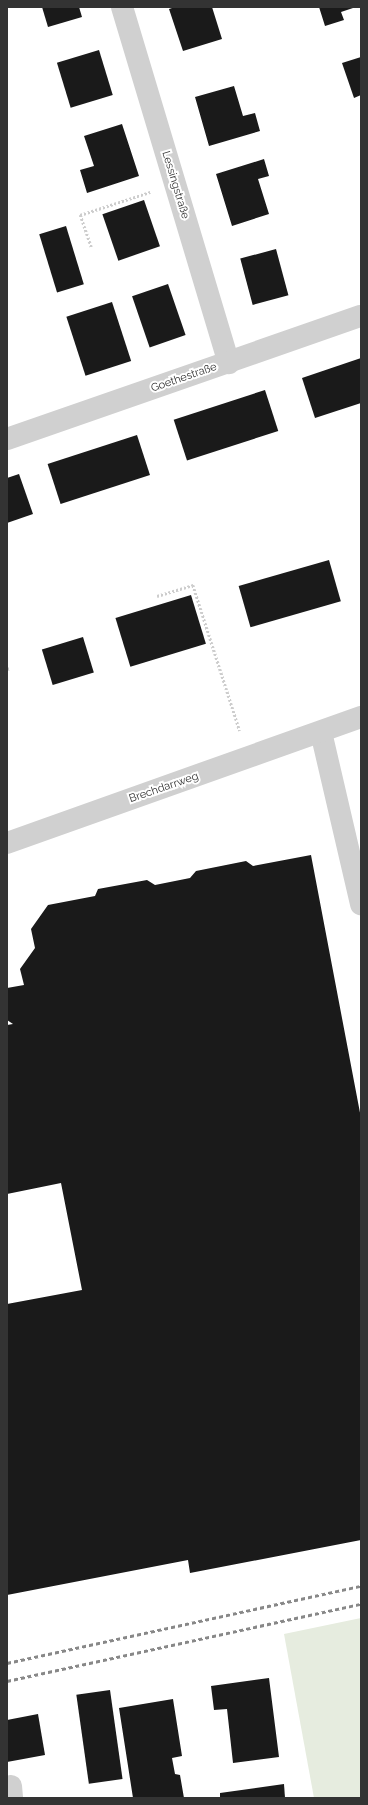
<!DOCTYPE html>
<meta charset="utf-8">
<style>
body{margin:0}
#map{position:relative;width:368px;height:1805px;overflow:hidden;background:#fff;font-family:Raleway,sans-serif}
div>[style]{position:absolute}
.green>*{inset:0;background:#e6ecdf}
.building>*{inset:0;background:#1a1a1a;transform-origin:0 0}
.path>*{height:2.5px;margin-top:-1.25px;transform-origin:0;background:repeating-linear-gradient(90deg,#cdcdcd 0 2px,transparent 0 4px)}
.street>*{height:22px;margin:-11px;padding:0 11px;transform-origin:11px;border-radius:11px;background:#d0d0d0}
.rail>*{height:3px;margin-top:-1.5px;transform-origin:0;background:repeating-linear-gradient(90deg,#888 0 4px,transparent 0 7px)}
span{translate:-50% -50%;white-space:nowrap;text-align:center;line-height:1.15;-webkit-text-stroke:4px #fff;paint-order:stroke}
.street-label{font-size:11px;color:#333}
.frame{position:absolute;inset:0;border:8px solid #333;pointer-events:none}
</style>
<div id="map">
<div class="green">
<i style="clip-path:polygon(361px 1618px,361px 1798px,314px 1798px,284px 1634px)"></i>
</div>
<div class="building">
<i style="clip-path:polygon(42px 7px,79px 7px,82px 17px,48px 27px)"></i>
<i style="clip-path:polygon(175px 7px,212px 7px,222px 39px,183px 51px,169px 9px)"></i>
<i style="clip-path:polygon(319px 7px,356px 7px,341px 12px,344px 20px,325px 26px)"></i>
<i style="left:99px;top:50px;width:47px;height:44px;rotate:73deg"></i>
<i style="clip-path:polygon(361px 57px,361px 95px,354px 98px,342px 63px)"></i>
<i style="clip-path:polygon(234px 86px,243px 116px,255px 113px,260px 131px,209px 146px,195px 97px)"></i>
<i style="clip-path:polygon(122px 124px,139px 176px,87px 193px,80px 170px,94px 166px,84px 136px)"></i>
<i style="clip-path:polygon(264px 159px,269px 176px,258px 179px,269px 214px,232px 226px,216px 174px)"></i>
<i style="left:144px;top:200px;width:49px;height:44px;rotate:71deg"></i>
<i style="left:66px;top:226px;width:61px;height:28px;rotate:73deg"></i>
<i style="left:276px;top:249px;width:48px;height:37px;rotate:75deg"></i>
<i style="left:168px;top:284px;width:54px;height:38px;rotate:71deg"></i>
<i style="left:112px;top:302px;width:62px;height:48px;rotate:72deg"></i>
<i style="clip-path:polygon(361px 358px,361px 403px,315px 418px,302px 378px)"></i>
<i style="left:265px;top:390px;width:43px;height:96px;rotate:72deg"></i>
<i style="left:137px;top:435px;width:42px;height:94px;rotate:72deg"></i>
<i style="clip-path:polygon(19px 474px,33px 514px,7px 523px,7px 478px)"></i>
<i style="left:329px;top:560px;width:43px;height:94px;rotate:74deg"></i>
<i style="left:191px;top:595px;width:51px;height:79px;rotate:73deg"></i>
<i style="left:83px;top:637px;width:37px;height:43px;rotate:73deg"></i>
<i style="clip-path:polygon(311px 855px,361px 1118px,361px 1540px,190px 1573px,188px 1560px,7px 1595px,7px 1304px,82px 1290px,61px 1183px,7px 1194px,7px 1025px,13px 1024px,7px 1020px,7px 988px,24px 985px,20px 969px,35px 948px,31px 929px,48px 905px,95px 896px,98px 889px,147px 880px,155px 885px,190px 878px,196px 871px,246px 861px,253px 866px)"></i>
<i style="clip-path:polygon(269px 1678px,279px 1757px,233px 1763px,227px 1709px,214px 1710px,211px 1686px)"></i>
<i style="left:110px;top:1690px;width:90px;height:34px;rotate:82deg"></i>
<i style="clip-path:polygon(173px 1699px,182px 1756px,172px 1758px,175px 1774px,180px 1775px,184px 1798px,133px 1798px,119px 1708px)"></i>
<i style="clip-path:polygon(38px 1714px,45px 1755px,7px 1762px,7px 1720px)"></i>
<i style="clip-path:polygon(284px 1784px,285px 1798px,220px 1798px,220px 1793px)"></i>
</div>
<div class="path">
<i style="left:91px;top:247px;width:34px;rotate:-109deg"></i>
<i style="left:80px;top:215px;width:74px;rotate:-18.2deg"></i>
<i style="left:157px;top:596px;width:38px;rotate:-17deg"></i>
<i style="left:193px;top:585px;width:153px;rotate:72.2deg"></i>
<i style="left:7px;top:669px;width:3px;rotate:-18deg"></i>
</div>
<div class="street">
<i style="left:122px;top:7px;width:372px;rotate:73.3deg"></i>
<i style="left:7px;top:439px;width:375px;rotate:-19.2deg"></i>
<i style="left:321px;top:732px;width:177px;rotate:76.9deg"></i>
<i style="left:7px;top:843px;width:376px;rotate:-19.6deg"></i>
<i style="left:11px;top:1786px;width:12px;rotate:85deg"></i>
</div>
<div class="rail">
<i style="left:7px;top:1663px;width:362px;rotate:-12.3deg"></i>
<i style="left:7px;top:1681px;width:362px;rotate:-12.3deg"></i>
</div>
<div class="street-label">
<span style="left:175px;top:185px;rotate:73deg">Lessingstraße</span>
<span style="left:184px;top:378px;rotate:-19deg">Goethestraße</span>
<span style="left:164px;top:788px;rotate:-19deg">Brechdarrweg</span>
</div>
<div class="frame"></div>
</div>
